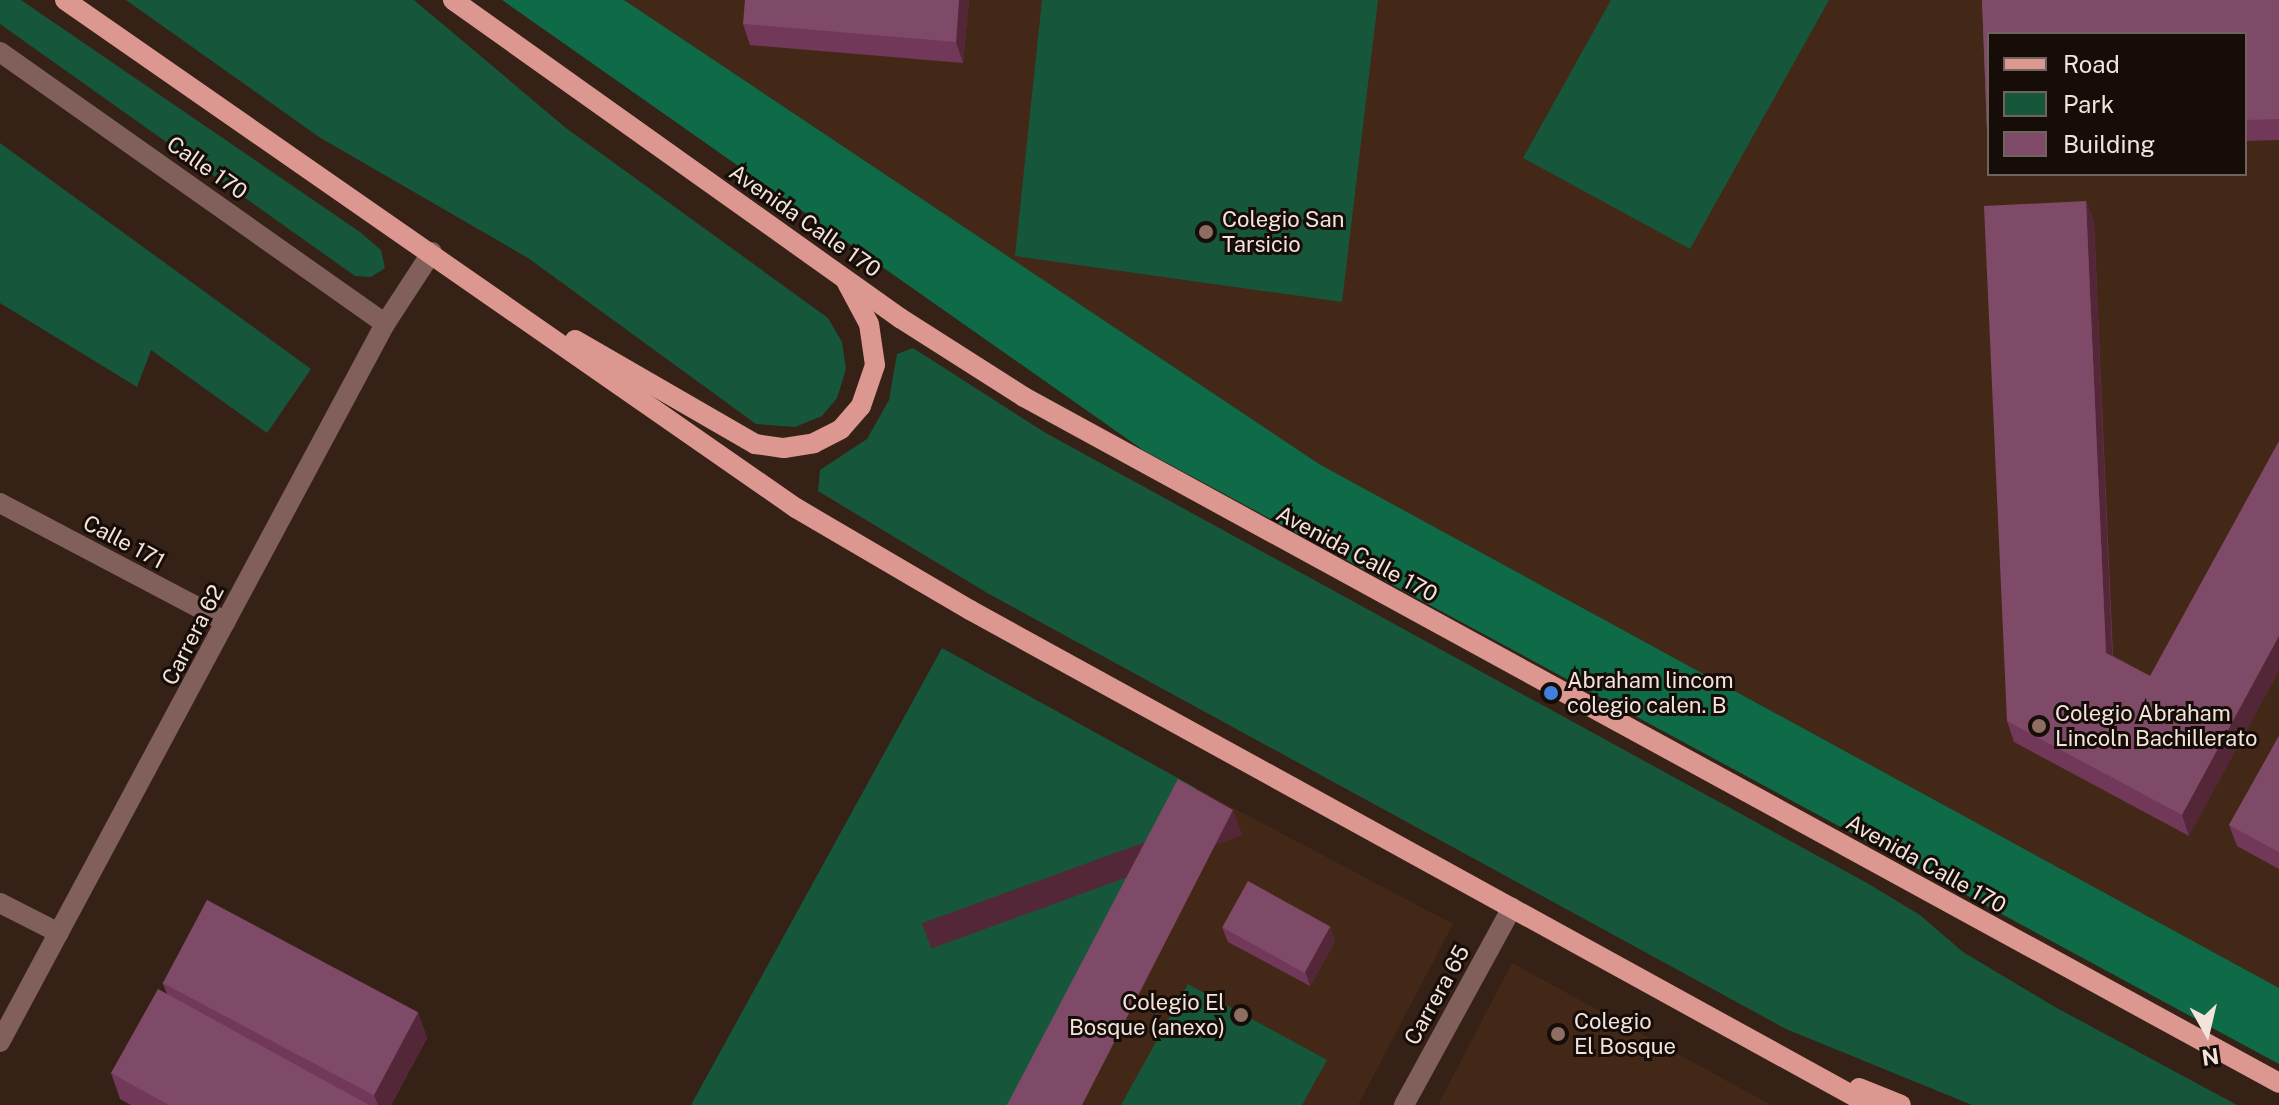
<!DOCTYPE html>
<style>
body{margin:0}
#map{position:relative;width:2279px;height:1105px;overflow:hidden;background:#362116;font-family:"Public Sans",sans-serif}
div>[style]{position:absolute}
.built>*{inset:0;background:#432818}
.green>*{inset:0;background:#16563b}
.forest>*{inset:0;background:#0e6a47}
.minor>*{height:20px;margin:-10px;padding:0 10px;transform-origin:10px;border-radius:10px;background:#81605c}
.tertiary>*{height:20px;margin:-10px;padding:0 10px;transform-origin:10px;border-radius:10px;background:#81605c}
.primary>*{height:20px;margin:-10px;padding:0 10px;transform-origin:10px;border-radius:10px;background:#dc9790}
.wall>*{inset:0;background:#723859}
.shaded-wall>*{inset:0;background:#542738;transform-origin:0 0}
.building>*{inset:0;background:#7f4a67;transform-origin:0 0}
.dots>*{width:22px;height:22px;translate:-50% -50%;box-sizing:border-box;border:4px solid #170d08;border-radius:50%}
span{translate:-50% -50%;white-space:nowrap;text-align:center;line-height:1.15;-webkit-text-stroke:6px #170d08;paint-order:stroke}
.street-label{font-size:22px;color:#f2e3db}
.poi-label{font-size:22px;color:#f2e3db}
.left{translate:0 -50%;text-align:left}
.right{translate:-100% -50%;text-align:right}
.legend{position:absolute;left:1987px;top:32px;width:260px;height:144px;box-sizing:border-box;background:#170d08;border:2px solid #6f635c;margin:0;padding:10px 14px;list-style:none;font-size:24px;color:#f2e3db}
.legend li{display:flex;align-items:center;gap:16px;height:40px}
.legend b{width:40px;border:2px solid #6f635c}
.north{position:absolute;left:2167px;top:993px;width:80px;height:80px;-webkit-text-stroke:6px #170d08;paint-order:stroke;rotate:172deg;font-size:22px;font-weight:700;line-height:32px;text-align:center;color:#f2e3db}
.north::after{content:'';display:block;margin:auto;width:28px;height:36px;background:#f2e3db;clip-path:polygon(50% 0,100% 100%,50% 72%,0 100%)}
</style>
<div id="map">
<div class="built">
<i style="clip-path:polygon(evenodd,624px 0,2279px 0,2279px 988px,1319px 464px,624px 0,1989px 34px,2245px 34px,2245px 174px,1989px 174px,1989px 34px)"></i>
<i style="clip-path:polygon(1196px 788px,1453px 924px,1358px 1105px,1030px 1105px)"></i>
<i style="clip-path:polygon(1512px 963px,1771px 1105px,1438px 1105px)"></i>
</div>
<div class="green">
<i style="clip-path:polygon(0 0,21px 0,360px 232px,381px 250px,385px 268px,371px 277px,355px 276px,0 24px)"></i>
<i style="clip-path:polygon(126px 0,414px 0,566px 128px,828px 318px,842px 342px,846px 369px,837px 398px,822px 416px,795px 427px,756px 424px,528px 258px,319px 137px)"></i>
<i style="clip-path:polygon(1042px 0,1378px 0,1342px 302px,1015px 256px)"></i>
<i style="clip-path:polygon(1611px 0,1829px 0,1690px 249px,1523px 158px)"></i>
<i style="clip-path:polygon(0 143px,311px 369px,267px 433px,151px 350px,137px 387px,0 303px)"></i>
<i style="clip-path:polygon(913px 348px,1044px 432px,1867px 883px,1920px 915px,1963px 952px,2055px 1007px,2237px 1105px,1972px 1105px,1786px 1029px,989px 594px,818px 491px,820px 470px,867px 439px,889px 400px,897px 354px)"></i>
<i style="clip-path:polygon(942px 648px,1196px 788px,1031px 1105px,691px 1105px)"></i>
<i style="clip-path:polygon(1188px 984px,1327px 1060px,1302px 1105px,1121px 1105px)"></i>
</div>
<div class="forest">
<i style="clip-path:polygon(502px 0,624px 0,1319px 464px,2279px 988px,2279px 1064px,1143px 450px)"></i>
</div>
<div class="minor">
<i style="left:0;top:503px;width:255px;rotate:27.8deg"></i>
<i style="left:0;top:903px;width:66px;rotate:27deg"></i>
<i style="left:0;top:1042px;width:815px;rotate:-61.8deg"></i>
<i style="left:1404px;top:1105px;width:225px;rotate:-61.3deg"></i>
</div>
<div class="tertiary">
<i style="left:0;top:52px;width:471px;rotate:35.2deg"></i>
<i style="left:385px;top:324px;width:86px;rotate:-56.9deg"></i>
</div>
<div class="primary">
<i style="left:65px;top:0;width:890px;rotate:34.8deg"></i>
<i style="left:796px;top:508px;width:202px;rotate:30.4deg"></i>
<i style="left:970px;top:610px;width:1027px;rotate:28.81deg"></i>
<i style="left:453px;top:0;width:549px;rotate:35.43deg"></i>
<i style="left:900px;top:318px;width:147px;rotate:32.5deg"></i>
<i style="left:1024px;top:397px;width:1430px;rotate:28.66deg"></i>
<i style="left:575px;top:340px;width:208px;rotate:30deg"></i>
<i style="left:755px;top:444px;width:29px;rotate:8deg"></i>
<i style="left:784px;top:448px;width:30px;rotate:-9deg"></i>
<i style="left:814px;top:443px;width:30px;rotate:-27deg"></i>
<i style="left:841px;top:429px;width:30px;rotate:-49deg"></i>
<i style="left:861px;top:406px;width:43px;rotate:-71.1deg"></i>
<i style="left:875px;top:365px;width:41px;rotate:-98.3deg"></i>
<i style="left:869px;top:324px;width:47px;rotate:-118.2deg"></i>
<i style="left:1859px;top:1088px;width:45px;rotate:22deg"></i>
</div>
<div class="wall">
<i style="clip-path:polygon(969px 0,963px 63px,750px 45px,743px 24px)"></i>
<i style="clip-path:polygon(1982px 0,2279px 0,2279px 140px,2245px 141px,2245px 34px,1989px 34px,1989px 136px,1987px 131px)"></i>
<i style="clip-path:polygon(2086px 201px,2094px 222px,2113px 656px,2150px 676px,2189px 836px,2014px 742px,2007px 721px)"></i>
<i style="clip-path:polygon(2279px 736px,2279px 869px,2237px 846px,2229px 825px)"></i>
<i style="clip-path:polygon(1222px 927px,1335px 941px,1310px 986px,1228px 942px)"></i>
<i style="clip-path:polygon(162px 982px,418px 1013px,427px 1038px,391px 1105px,131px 1105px,120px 1099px,111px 1073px,167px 994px)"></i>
</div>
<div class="shaded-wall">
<i style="clip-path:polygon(959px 0,969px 0,963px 63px,956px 42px)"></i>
<i style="clip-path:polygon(2086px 201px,2094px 222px,2113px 673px,2106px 653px)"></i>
<i style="clip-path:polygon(2279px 636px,2279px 671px,2189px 836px,2182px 815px)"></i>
<i style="left:1233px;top:810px;width:27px;height:331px;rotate:70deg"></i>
<i style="clip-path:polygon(1330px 926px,1335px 941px,1310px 986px,1305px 971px)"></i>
<i style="clip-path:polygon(418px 1013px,427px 1038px,391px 1105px,378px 1105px,374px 1095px)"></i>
</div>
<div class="building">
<i style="clip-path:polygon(745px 0,959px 0,956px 42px,743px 24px)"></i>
<i style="clip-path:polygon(1982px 0,2279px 0,2279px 119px,2245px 120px,2245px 34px,1989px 34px,1989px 131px,1987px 131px)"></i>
<i style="clip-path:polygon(2086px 201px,2106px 653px,2150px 676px,2279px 441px,2279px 636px,2182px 815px,2007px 721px,1984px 206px)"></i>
<i style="clip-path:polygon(2279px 736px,2279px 852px,2229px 825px)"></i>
<i style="clip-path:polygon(1178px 779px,1233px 810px,1082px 1105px,1007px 1105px)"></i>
<i style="left:1248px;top:881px;width:94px;height:53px;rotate:29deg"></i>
<i style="left:207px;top:900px;width:239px;height:94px;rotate:28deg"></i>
<i style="clip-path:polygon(158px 989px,369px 1105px,169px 1105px,111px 1073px)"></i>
</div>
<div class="dots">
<i style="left:1206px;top:232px;background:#8d6e63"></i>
<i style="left:1551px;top:693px;background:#3f7fe0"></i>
<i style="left:2039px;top:726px;background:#8d6e63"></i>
<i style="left:1241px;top:1015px;background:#8d6e63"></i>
<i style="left:1558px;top:1034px;background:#8d6e63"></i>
</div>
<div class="street-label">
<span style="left:207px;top:168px;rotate:35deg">Calle 170</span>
<span style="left:805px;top:221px;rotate:35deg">Avenida Calle 170</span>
<span style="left:124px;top:542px;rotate:28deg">Calle 171</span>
<span style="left:1357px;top:554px;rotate:28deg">Avenida Calle 170</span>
<span style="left:193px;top:635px;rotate:-63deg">Carrera 62</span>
<span style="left:1926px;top:864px;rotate:29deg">Avenida Calle 170</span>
<span style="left:1437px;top:995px;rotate:-61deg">Carrera 65</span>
</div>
<div class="poi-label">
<span class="left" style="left:1222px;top:232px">Colegio San<br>Tarsicio</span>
<span class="left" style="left:1567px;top:693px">Abraham lincom<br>colegio calen. B</span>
<span class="left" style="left:2055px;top:726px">Colegio Abraham<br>Lincoln Bachillerato</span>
<span class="right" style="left:1225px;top:1015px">Colegio El<br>Bosque (anexo)</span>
<span class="left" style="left:1574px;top:1034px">Colegio<br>El Bosque</span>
</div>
<ul class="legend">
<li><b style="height:10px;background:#dc9790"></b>Road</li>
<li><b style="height:22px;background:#16563b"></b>Park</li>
<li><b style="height:22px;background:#7f4a67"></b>Building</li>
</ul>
<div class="north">N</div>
</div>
